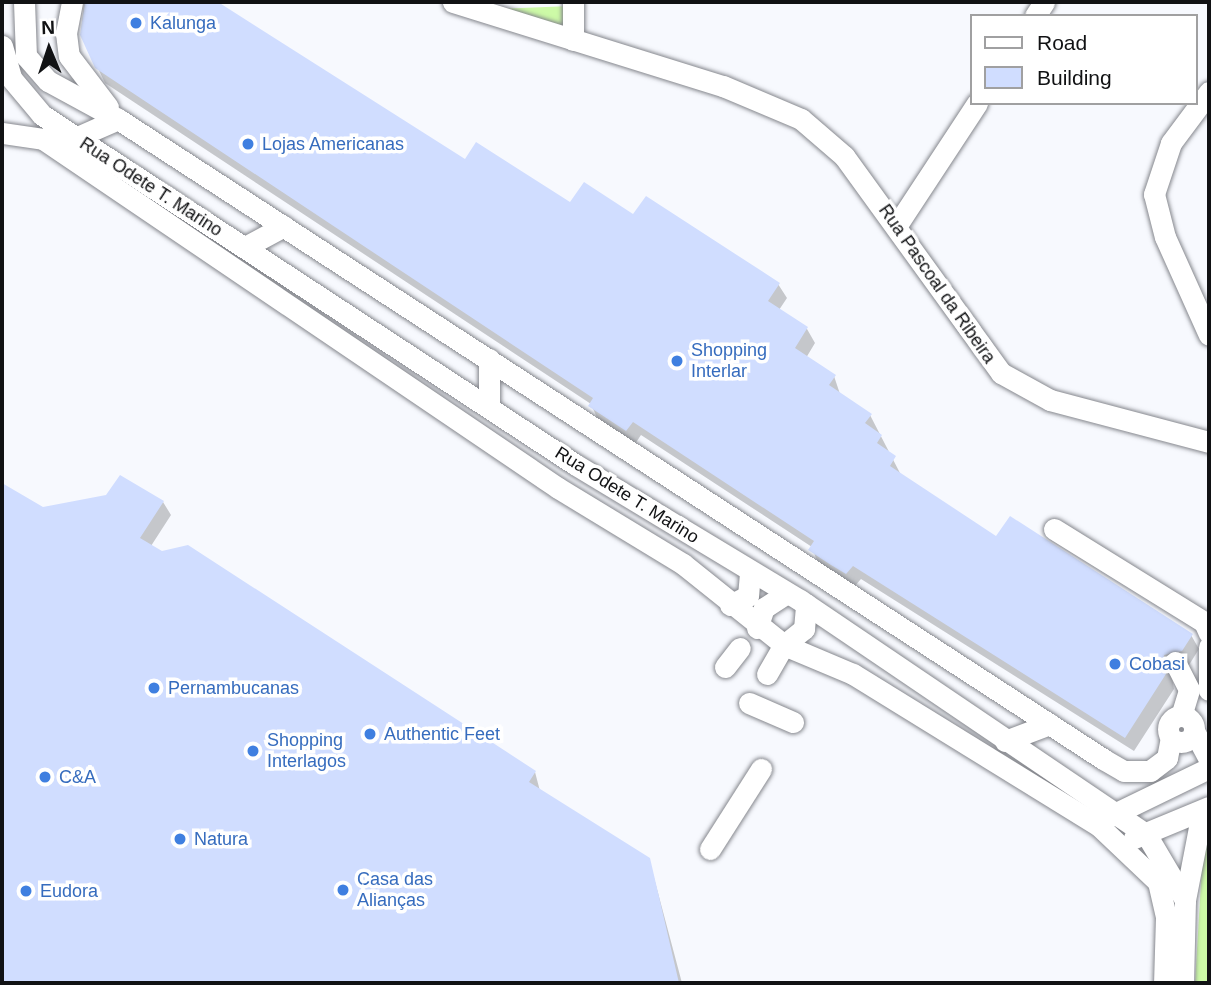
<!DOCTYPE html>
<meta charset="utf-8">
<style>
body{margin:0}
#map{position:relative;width:1211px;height:985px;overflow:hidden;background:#f7f9fe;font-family:Arial,sans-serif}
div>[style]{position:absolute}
.green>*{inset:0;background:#cdfaa7}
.shadow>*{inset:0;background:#0003}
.building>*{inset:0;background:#d0ddff}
.roads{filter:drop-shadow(0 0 2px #85878d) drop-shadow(0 0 2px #85878d)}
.minor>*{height:21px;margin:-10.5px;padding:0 10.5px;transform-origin:10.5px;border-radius:10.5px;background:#fff}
.minor>.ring{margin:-10.5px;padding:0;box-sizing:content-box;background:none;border:21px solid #fff;border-radius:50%}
.dots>*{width:19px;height:19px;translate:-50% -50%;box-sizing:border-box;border:4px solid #fff;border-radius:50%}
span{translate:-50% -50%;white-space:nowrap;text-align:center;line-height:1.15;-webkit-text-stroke:7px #fff;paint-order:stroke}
.shop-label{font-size:18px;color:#366cbe}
.left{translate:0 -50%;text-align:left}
.street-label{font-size:18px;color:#111214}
.frame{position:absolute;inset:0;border:4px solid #111214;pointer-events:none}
.legend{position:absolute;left:970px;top:14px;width:228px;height:91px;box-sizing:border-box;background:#fff;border:2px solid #a0a0a1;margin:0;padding:9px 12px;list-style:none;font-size:21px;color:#111214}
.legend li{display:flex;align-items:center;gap:14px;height:35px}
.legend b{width:35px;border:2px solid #a0a0a1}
.north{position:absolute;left:14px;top:14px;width:70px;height:70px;-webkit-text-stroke:5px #fff;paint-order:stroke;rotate:358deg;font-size:19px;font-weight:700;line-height:28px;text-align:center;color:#111214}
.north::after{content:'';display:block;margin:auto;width:24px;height:32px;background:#111214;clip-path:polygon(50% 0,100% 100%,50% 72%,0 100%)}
</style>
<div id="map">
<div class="green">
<i style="clip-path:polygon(571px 6px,570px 32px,495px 9px)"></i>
<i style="clip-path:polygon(1209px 824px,1209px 983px,1195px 983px,1203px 849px)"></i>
</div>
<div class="shadow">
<i style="clip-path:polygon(84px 2px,215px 2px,465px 161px,570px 205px,634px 217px,778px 284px,787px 298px,779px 310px,807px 329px,815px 343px,806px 358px,834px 376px,840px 394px,870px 415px,901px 475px,996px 538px,1191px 635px,1199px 649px,1189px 665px,1171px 670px,1174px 689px,1134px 751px,861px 579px,854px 587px,818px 564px,812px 547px,641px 435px,635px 444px,598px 420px,591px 404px,105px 83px,81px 33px)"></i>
<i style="clip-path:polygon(2px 485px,37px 509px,163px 502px,171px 515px,151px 546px,535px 772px,540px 791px,649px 859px,682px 983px,2px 983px)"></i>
</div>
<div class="building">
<i style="clip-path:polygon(85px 2px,218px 2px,465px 159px,476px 142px,570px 202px,584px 182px,633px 214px,646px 196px,780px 283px,768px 301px,808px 327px,795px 348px,836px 375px,829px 385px,872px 414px,865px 423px,882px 435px,877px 443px,896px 456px,890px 466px,996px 536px,1010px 516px,1193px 634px,1182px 651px,1164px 655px,1166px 674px,1125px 738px,853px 566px,846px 574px,831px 565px,808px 550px,814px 541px,633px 422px,626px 431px,588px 406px,593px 398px,95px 68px,80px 35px)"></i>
<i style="clip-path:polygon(120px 475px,164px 501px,140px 538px,162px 551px,188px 545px,536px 771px,529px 782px,650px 858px,679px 983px,2px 983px,2px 483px,43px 507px,106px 495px)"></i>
</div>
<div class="roads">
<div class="minor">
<i style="left:24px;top:2px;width:54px;rotate:87.9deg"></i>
<i style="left:26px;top:56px;width:33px;rotate:49deg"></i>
<i style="left:48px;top:81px;width:80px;rotate:28.5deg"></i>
<i style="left:118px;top:119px;width:1175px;rotate:33.01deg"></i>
<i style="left:1103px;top:759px;width:24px;rotate:30deg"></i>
<i style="left:1124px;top:771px;width:26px"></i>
<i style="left:1150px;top:771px;width:21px;rotate:-37deg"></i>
<i style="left:1167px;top:758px;width:20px;rotate:-79deg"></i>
<i style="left:72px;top:2px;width:32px;rotate:101deg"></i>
<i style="left:66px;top:33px;width:23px;rotate:83deg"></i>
<i style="left:69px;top:56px;width:64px;rotate:52.6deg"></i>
<i style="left:453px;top:2px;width:283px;rotate:17.3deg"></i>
<i style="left:723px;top:86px;width:85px;rotate:22.9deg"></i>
<i style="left:801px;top:119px;width:57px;rotate:40.7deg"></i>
<i style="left:844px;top:156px;width:268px;rotate:54.1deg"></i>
<i style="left:1001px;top:373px;width:56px;rotate:28.9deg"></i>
<i style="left:1050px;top:400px;width:164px;rotate:14.8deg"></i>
<i style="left:573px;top:2px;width:38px;rotate:90deg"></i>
<i style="left:1035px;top:16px;width:17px;rotate:-57deg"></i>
<i style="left:2px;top:46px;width:33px;rotate:74deg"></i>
<i style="left:11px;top:78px;width:48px;rotate:50deg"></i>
<i style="left:42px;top:115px;width:638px;rotate:33.24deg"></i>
<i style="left:576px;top:465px;width:262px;rotate:31.1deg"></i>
<i style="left:800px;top:600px;width:418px;rotate:34.1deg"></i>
<i style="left:1146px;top:834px;width:77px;rotate:59.4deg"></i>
<i style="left:1185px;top:900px;width:83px;rotate:91.4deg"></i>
<i style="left:1209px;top:92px;width:64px;rotate:126.7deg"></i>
<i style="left:1171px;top:143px;width:54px;rotate:108.4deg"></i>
<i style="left:1154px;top:194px;width:44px;rotate:75.7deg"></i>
<i style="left:1165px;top:237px;width:107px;rotate:65.8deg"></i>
<i style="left:2px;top:133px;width:41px;rotate:8.3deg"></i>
<i style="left:43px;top:139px;width:622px;rotate:34.12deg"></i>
<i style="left:558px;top:488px;width:146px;rotate:31.3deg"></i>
<i style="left:683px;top:564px;width:129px;rotate:38.7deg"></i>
<i style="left:784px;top:645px;width:75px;rotate:22.8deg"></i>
<i style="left:853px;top:674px;width:289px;rotate:31.7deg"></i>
<i style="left:1099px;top:826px;width:81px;rotate:43.5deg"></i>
<i style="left:1158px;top:882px;width:36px;rotate:77deg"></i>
<i style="left:1166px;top:917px;width:66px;rotate:91.7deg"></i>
<i style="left:75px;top:138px;width:47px;rotate:-23.8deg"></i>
<i style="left:897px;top:225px;width:146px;rotate:-56.7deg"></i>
<i style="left:245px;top:247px;width:44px;rotate:-28.3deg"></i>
<i style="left:489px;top:359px;width:46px;rotate:90deg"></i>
<i style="left:1054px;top:529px;width:176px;rotate:31.8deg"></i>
<i style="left:1204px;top:622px;width:12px;rotate:66deg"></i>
<i style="left:730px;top:605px;width:20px;rotate:-27deg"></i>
<i style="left:748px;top:596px;width:25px;rotate:-85deg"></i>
<i style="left:757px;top:628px;width:21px;rotate:-71deg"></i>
<i style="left:764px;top:608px;width:27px;rotate:-33deg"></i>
<i style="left:1209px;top:647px;width:43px;rotate:90deg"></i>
<i style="left:1175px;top:662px;width:31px;rotate:63deg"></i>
<i style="left:1189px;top:690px;width:27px;rotate:107deg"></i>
<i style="left:725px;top:667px;width:24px;rotate:-52deg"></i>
<i style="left:767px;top:674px;width:34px;rotate:-60deg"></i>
<i style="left:784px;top:645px;width:26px;rotate:-39deg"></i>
<i style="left:804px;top:629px;width:25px;rotate:-85deg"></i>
<i style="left:749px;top:703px;width:48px;rotate:23.4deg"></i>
<i class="ring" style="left:1168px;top:716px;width:5px;height:5px"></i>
<i style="left:1194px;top:731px;width:32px;rotate:62deg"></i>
<i style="left:1005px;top:741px;width:48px;rotate:-20.7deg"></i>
<i style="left:1108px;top:817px;width:112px;rotate:-25.9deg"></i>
<i style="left:1134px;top:838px;width:81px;rotate:-22.5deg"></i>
<i style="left:710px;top:849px;width:95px;rotate:-57.5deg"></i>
<i style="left:1185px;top:900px;width:90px;rotate:-79.1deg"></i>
</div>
</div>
<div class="dots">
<i style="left:136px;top:23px;background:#3f7fe0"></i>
<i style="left:248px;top:144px;background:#3f7fe0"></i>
<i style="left:677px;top:361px;background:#3f7fe0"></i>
<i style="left:1115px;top:664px;background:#3f7fe0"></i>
<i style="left:154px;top:688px;background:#3f7fe0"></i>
<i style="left:370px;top:734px;background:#3f7fe0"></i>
<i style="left:253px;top:751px;background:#3f7fe0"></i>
<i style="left:45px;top:777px;background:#3f7fe0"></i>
<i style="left:180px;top:839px;background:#3f7fe0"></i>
<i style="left:343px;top:890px;background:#3f7fe0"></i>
<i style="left:26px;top:891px;background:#3f7fe0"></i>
</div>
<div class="shop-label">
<span class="left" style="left:150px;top:23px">Kalunga</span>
<span class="left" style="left:262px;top:144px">Lojas Americanas</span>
<span class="left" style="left:691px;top:361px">Shopping<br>Interlar</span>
<span class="left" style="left:1129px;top:664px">Cobasi</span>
<span class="left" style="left:168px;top:688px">Pernambucanas</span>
<span class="left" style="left:384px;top:734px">Authentic Feet</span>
<span class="left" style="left:267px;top:751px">Shopping<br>Interlagos</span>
<span class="left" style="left:59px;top:777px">C&amp;A</span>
<span class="left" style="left:194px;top:839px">Natura</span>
<span class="left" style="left:357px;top:890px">Casa das<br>Alianças</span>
<span class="left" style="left:40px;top:891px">Eudora</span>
</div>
<div class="street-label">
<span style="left:151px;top:187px;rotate:33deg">Rua Odete T. Marino</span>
<span style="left:937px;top:284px;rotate:55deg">Rua Pascoal da Ribeira</span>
<span style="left:627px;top:495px;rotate:32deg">Rua Odete T. Marino</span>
</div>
<div class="frame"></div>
<ul class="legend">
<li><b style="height:9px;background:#fff"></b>Road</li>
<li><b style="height:19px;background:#d0ddff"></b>Building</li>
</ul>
<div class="north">N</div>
</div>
